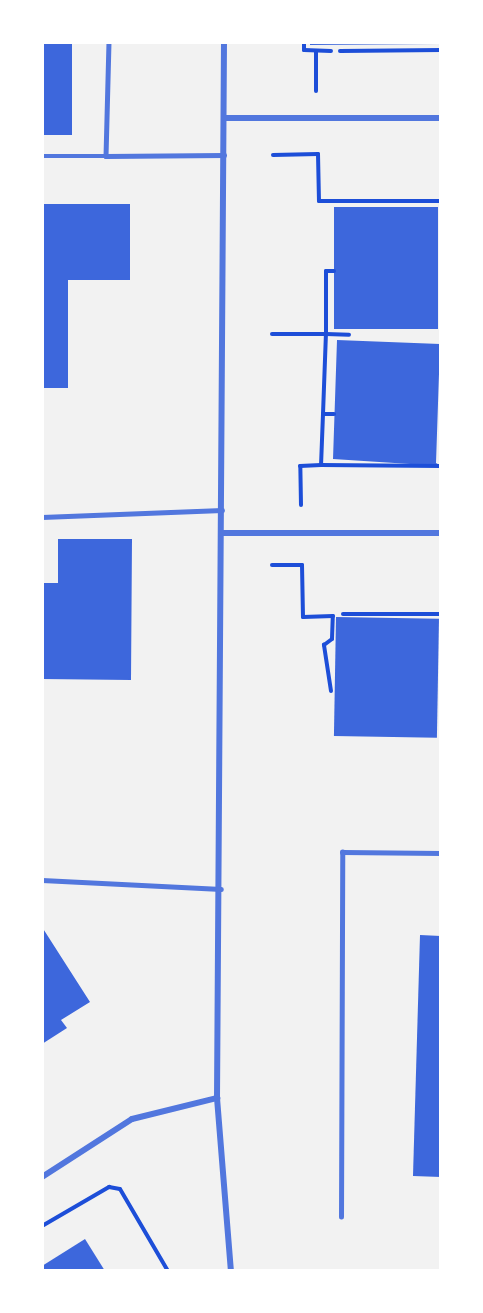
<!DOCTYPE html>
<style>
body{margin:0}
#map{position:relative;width:483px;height:1313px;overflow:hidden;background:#f2f2f2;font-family:Rubik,sans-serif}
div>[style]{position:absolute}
.building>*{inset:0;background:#3d67dc;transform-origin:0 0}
.path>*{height:4px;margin:-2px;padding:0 2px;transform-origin:2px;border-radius:2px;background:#1d4ed8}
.service>*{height:4.5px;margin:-2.25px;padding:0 2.25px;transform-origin:2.25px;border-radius:2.25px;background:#5277de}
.minor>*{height:6px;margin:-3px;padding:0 3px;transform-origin:3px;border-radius:3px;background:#5277de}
span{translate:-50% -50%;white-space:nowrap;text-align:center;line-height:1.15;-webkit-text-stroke:4.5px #fff;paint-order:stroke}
.frame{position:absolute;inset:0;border:44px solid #fff;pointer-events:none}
</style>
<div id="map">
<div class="building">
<i style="left:42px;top:42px;width:30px;height:93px"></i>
<i style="clip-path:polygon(310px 42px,436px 42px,437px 44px,310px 45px)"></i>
<i style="clip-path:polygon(42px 204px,130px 204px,130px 280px,68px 280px,68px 388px,42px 388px)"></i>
<i style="left:334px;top:207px;width:104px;height:122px"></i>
<i style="clip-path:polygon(337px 340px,440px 344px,436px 463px,441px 466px,333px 459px)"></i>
<i style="clip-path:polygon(58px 539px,132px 539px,131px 680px,42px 679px,42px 583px,58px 583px)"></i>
<i style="left:336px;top:617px;width:103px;height:119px;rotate:1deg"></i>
<i style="clip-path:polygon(42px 927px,90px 1002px,61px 1020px,67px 1028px,42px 1044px)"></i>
<i style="clip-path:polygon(420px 935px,441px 936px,441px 1177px,413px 1176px)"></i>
<i style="clip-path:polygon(85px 1239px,105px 1271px,42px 1271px,42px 1266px)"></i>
</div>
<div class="path">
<i style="left:304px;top:42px;width:8px;rotate:90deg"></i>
<i style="left:304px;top:50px;width:27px;rotate:2deg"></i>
<i style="left:316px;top:51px;width:40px;rotate:90deg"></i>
<i style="left:340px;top:51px;width:101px;rotate:-0.6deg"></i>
<i style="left:273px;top:155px;width:45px;rotate:-1.3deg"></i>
<i style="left:318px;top:154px;width:47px;rotate:88.8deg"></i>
<i style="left:319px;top:201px;width:122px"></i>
<i style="left:272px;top:334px;width:54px"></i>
<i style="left:326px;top:334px;width:63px;rotate:-90deg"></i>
<i style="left:326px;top:271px;width:8px"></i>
<i style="left:323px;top:414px;width:51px;rotate:92.2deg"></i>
<i style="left:321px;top:465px;width:120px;rotate:0.5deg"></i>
<i style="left:334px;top:414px;width:11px;rotate:180deg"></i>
<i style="left:323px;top:414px;width:80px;rotate:-87.9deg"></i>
<i style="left:326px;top:334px;width:23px;rotate:2deg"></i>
<i style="left:301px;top:505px;width:39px;rotate:-91deg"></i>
<i style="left:300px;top:466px;width:21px;rotate:-3deg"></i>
<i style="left:272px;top:565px;width:30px"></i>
<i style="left:302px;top:565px;width:52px;rotate:88.9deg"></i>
<i style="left:303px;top:617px;width:30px;rotate:-2deg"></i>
<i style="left:343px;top:614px;width:98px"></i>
<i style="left:331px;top:691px;width:47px;rotate:-98.7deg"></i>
<i style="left:324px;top:645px;width:10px;rotate:-37deg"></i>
<i style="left:332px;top:639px;width:23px;rotate:-88deg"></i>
<i style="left:42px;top:1226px;width:78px;rotate:-30.2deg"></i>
<i style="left:109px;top:1187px;width:11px;rotate:10deg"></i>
<i style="left:120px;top:1189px;width:95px;rotate:59.7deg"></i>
</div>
<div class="service">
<i style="left:109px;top:42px;width:114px;rotate:91.5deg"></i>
<i style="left:106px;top:156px;width:118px;rotate:-0.5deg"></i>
<i style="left:42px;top:156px;width:64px"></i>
<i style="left:42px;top:517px;width:180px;rotate:-2.2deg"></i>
<i style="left:42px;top:880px;width:179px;rotate:2.9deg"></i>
<i style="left:341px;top:1217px;width:365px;rotate:-89.8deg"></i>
<i style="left:342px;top:852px;width:99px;rotate:0.6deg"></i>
</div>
<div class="minor">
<i style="left:224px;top:42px;width:1056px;rotate:90.38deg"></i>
<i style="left:217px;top:1098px;width:174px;rotate:85.4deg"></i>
<i style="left:224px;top:118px;width:217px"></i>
<i style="left:222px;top:533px;width:219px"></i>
<i style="left:42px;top:1177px;width:107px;rotate:-32.8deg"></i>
<i style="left:132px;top:1119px;width:88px;rotate:-13.9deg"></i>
</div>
<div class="frame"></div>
</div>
